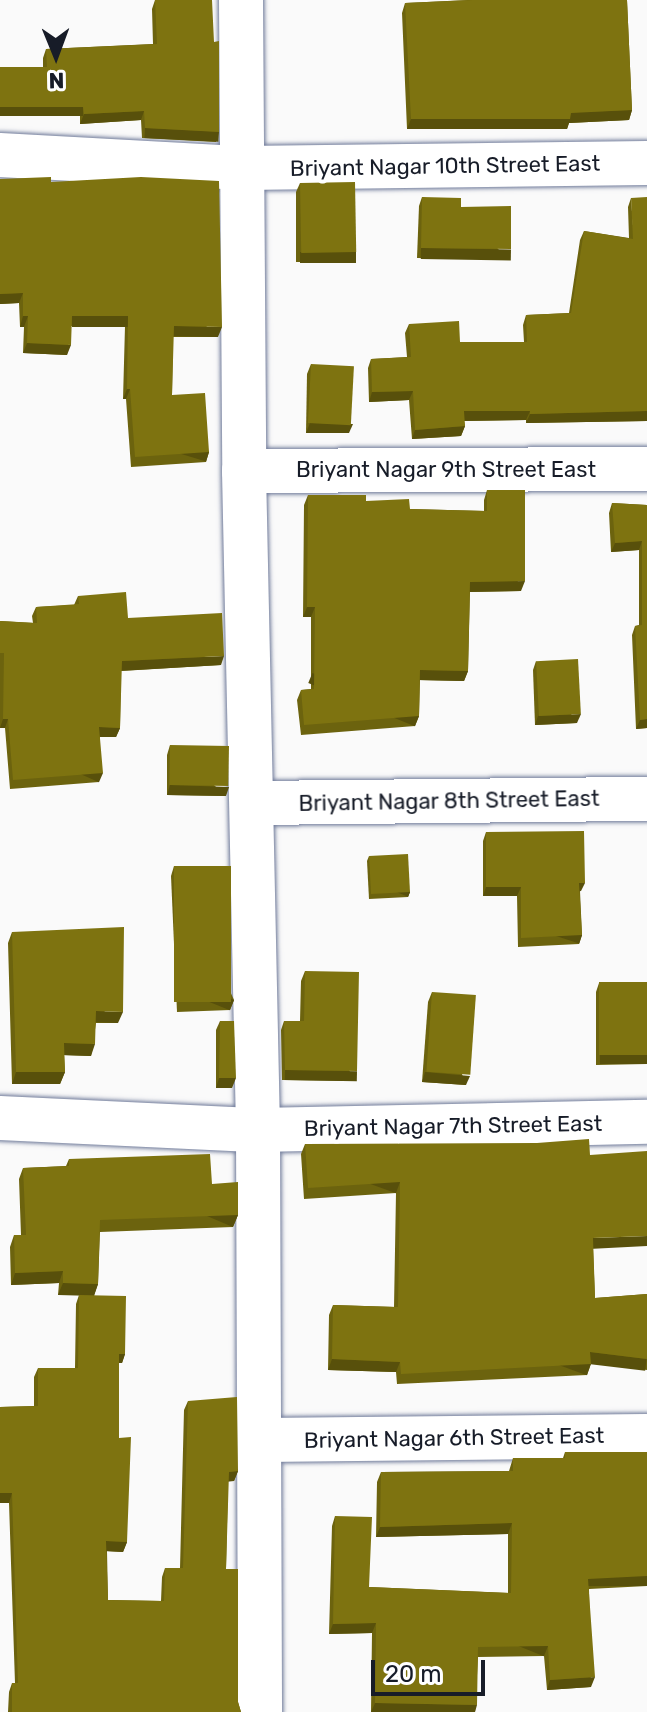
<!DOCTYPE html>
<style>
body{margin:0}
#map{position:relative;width:647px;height:1712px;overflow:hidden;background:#fafafa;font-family:Rubik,sans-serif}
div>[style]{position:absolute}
.roads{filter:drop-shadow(0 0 2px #717c9b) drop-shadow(0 0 2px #717c9b)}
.minor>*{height:44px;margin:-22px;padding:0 22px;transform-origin:22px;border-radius:22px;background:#fff}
.wall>*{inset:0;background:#6c630e}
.shaded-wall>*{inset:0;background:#58500b;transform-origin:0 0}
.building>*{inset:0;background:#7e7310;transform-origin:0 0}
span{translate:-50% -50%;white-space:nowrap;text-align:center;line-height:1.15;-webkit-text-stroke:8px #fff;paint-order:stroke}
.street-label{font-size:22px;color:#171c28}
.north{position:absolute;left:16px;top:16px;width:80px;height:80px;-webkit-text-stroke:6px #fff;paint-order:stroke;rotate:179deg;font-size:22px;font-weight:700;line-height:32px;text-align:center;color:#171c28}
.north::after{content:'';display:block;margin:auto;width:28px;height:36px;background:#171c28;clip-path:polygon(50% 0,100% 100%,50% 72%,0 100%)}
.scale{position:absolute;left:371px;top:1660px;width:114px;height:36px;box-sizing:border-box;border:4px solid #171c28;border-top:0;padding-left:10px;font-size:24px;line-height:28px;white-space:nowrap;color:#171c28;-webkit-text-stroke:6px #fff;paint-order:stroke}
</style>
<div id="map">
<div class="roads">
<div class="minor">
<i style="left:241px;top:0;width:471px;rotate:89.6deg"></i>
<i style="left:244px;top:471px;width:659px;rotate:88.78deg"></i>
<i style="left:258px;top:1130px;width:582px;rotate:89.8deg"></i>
<i style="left:0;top:155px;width:243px;rotate:3.1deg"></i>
<i style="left:243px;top:168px;width:404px;rotate:-0.7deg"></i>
<i style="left:244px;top:471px;width:403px;rotate:-0.3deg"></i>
<i style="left:252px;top:803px;width:395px;rotate:-0.6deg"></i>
<i style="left:0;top:1118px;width:258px;rotate:2.7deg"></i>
<i style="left:258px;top:1130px;width:389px;rotate:-1.2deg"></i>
<i style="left:261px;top:1440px;width:386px;rotate:-0.6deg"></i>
</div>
</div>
<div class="wall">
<i style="clip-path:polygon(155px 0,219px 132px,216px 142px,142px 138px,141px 120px,80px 124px,80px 116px,0 116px,0 67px,43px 67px,43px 58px,46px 49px,153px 44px,152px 9px)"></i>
<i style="clip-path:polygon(468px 0,627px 0,632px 110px,629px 120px,569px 123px,567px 129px,407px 129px,402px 13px,405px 3px)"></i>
<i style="clip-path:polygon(0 179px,51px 182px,218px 337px,173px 337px,172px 395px,209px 452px,206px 462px,131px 467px,126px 399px,123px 399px,125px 326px,71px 326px,67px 355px,23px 353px,24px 327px,20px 327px,19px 303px,0 304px)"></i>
<i style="clip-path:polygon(300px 183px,356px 252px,352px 262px,296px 262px,296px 192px)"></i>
<i style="clip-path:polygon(422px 197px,461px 207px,507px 259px,417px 258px,419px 206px)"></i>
<i style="clip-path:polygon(631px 198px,647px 421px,526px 423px,526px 420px,464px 421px,465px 426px,461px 436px,412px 439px,409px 400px,369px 402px,368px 368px,371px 359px,407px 357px,405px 333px,409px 324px,460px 342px,524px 342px,523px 325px,526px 315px,569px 313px,580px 240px,584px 231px,629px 238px,628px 207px)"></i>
<i style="clip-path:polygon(311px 364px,349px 433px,306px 433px,307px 374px)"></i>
<i style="clip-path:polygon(487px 490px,521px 591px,470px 592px,468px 671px,464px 681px,420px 680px,419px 716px,415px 726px,301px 735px,297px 700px,301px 690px,311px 689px,311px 617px,303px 617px,304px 505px,308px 495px,366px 501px,410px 509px,484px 511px,484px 500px)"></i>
<i style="clip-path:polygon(612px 503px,647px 505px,647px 728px,636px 729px,632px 635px,635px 626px,639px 625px,639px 550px,611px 552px,609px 513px)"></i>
<i style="clip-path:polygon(78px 596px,128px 618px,221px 665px,121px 671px,120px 728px,116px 737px,100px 737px,99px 782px,10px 789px,5px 728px,0 728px,0 621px,33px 623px,32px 616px,36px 607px,74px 605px)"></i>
<i style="clip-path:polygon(536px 661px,577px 723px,535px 725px,533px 670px)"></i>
<i style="clip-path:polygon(170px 745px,226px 796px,167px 795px,167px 755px)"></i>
<i style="clip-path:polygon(486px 832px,581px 891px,580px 891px,582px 935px,579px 944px,518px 947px,517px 896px,483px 896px,483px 841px)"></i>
<i style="clip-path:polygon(369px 856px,410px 892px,408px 897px,369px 899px,367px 861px)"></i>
<i style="clip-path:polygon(174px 866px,234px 1000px,230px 1010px,177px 1012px,171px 876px)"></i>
<i style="clip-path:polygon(12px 932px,118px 1023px,96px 1023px,91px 1056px,64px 1055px,65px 1072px,60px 1084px,12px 1084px,8px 943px)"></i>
<i style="clip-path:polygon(305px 971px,354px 1081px,282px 1080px,281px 1030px,284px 1021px,300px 1021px,301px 981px)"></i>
<i style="clip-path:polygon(647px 982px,647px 1064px,596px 1065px,596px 992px,599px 983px)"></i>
<i style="clip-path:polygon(432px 992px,466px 1085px,422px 1082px,428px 1002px)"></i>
<i style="clip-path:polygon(220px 1021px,232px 1088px,216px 1088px,216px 1030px)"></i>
<i style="clip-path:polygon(305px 1144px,593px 1249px,595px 1298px,647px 1294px,647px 1370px,591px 1363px,587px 1375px,397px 1384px,396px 1372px,328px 1370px,329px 1315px,333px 1305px,394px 1307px,396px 1193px,304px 1199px,301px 1154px)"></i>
<i style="clip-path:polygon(69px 1159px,212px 1184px,238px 1215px,233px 1227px,100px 1232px,98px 1284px,94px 1295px,125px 1354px,122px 1363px,119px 1363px,119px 1438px,127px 1542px,123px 1552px,107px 1551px,108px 1600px,161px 1601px,162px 1577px,165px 1568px,180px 1568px,184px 1410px,188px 1401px,238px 1471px,234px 1481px,228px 1481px,226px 1569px,238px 1702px,241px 1712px,8px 1712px,9px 1692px,12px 1683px,15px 1683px,9px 1503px,0 1503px,0 1407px,34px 1406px,34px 1377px,38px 1368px,75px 1368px,76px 1304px,79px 1295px,58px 1295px,59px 1283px,11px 1285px,10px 1247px,14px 1235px,21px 1235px,19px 1179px,23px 1168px,66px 1166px)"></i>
<i style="clip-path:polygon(565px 1452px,647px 1452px,647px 1586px,589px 1589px,591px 1687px,547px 1690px,544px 1656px,478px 1657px,475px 1712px,371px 1712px,372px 1633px,329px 1634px,332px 1526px,335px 1516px,369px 1587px,508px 1593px,508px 1534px,376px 1537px,377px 1482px,381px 1472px,509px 1471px,513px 1458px,563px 1458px)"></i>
</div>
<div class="shaded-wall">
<i style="left:0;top:107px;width:83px;height:9px"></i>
<i style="clip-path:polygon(632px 110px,629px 120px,569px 123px,567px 129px,407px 129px,411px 119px)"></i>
<i style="clip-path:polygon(144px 111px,141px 120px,80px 124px,84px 114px)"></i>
<i style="left:145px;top:128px;width:74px;height:10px;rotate:3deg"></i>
<i style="left:421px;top:248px;width:90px;height:11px;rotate:1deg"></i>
<i style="left:300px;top:252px;width:56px;height:11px"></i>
<i style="clip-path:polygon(23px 293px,19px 303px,0 304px,0 294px)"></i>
<i style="clip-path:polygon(23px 316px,28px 316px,24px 327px,20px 327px)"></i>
<i style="left:72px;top:316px;width:56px;height:11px"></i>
<i style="clip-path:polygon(174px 326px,222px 327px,218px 337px,170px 336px)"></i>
<i style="clip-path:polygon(27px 343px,71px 345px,67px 355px,23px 353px)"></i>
<i style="clip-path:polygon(127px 389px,130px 389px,126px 399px,123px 399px)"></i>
<i style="clip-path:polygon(413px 391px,409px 400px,369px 402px,372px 392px)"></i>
<i style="clip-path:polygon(464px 411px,530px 411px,526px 420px,460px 421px)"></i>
<i style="clip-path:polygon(647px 411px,647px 421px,526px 423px,530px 414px)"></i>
<i style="clip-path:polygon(310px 423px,353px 424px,349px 433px,306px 433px)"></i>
<i style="clip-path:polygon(465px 426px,461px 436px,412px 439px,415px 430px)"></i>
<i style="left:209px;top:452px;width:10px;height:74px;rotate:107deg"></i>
<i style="clip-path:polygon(642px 541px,639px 550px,611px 552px,615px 543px)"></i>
<i style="clip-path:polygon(525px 581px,521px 591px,466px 592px,470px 582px)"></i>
<i style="clip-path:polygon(307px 607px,315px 607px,311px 617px,303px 617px)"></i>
<i style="clip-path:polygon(224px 656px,221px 665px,118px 671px,122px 661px)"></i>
<i style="clip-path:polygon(420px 670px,468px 671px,464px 681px,416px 680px)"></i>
<i style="clip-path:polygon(581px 714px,577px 723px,535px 725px,538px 716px)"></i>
<i style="left:419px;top:716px;width:11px;height:115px;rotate:112deg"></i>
<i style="clip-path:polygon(3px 719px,8px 719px,5px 728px,0 728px)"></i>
<i style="clip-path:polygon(647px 719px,647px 728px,636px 729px,640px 720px)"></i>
<i style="clip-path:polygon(99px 727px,120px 728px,116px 737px,96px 737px)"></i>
<i style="left:103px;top:773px;width:10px;height:90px;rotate:114deg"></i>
<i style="clip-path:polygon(170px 785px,229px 787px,226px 796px,167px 795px)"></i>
<i style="clip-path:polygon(579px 883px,585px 883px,581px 891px,576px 892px)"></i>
<i style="clip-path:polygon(486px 887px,521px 887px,517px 896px,483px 896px)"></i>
<i style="left:410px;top:892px;width:5px;height:39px;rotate:112deg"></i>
<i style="left:582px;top:935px;width:9px;height:61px;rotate:108deg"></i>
<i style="left:234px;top:1000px;width:11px;height:54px;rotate:112deg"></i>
<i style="clip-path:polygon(96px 1011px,123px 1012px,118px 1023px,92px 1022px)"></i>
<i style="clip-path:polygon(64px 1043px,95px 1044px,91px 1056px,60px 1055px)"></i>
<i style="left:647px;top:1055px;width:9px;height:47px;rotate:90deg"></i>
<i style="left:285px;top:1070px;width:72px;height:10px;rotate:1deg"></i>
<i style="clip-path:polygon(16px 1072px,65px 1072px,60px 1084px,12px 1084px)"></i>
<i style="clip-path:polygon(425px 1072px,470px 1076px,466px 1085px,422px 1082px)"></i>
<i style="clip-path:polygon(219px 1078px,236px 1078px,232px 1088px,216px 1088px)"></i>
<i style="left:400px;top:1182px;width:12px;height:92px;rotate:110deg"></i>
<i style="left:238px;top:1215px;width:13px;height:138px;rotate:113deg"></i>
<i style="clip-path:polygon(647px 1236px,647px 1246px,589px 1249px,593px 1238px)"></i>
<i style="clip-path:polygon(63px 1271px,59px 1283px,11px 1285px,15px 1273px)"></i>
<i style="clip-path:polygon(63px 1283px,98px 1284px,94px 1296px,58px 1295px)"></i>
<i style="left:590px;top:1352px;width:57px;height:12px;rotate:7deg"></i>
<i style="clip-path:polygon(119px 1354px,125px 1354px,122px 1363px,116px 1363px)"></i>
<i style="clip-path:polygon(332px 1359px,400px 1362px,396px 1372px,328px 1370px)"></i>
<i style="left:591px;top:1364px;width:12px;height:190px;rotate:110deg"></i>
<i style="clip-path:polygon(238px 1471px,234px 1481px,225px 1482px,229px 1472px)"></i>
<i style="clip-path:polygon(0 1493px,12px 1493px,9px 1503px,0 1503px)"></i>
<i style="clip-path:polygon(512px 1523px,508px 1534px,376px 1537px,380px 1527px)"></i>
<i style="clip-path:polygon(106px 1541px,127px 1542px,123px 1552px,103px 1551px)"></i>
<i style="left:647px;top:1576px;width:10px;height:59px;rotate:90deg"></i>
<i style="clip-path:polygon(376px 1623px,372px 1633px,329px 1634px,333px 1624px)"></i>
<i style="left:548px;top:1646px;width:11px;height:70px;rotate:112deg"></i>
<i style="clip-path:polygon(595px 1677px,591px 1687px,547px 1690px,550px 1680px)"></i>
<i style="clip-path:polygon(375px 1703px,477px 1705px,475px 1712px,371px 1712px)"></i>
</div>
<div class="building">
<i style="clip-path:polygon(155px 0,212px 0,214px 42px,219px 41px,219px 132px,145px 128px,144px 111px,84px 114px,83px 107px,0 107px,0 67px,47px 67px,46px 49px,157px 44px)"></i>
<i style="clip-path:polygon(473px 0,627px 0,632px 110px,571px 113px,570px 119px,411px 119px,405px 3px)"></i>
<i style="clip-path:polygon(51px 177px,51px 182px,141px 177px,219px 181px,222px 327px,174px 326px,172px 395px,205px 393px,209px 452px,135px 457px,130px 389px,127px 389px,128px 316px,72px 316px,71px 345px,27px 343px,28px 316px,23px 316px,23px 293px,0 294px,0 179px)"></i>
<i style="left:355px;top:182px;width:70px;height:55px;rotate:89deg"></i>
<i style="clip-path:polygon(422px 197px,461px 198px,461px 207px,511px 206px,511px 249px,421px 248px)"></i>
<i style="clip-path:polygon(647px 197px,647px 411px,530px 414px,530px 411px,464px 411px,465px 426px,415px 430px,413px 391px,372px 392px,371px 359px,411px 357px,409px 324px,459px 321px,460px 342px,527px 342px,526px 315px,571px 313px,584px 231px,633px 239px,631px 198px)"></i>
<i style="left:311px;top:364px;width:43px;height:59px;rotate:3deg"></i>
<i style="clip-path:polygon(487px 490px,525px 490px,525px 581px,470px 582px,468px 671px,420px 670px,419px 716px,304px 725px,301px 690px,314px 689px,315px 607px,307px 607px,308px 495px,366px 495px,366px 501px,409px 499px,410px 509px,487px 511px)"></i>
<i style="clip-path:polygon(612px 503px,647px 505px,647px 719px,640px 720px,635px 626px,642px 625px,642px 541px,615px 543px)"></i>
<i style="clip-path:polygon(126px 592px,128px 618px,222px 613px,224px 656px,122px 661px,120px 728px,99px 727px,103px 773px,13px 780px,8px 719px,3px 719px,4px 653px,0 653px,0 621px,37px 623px,36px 607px,79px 604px,78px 596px)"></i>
<i style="left:578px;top:659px;width:55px;height:42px;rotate:87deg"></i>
<i style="left:170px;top:745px;width:59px;height:40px;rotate:1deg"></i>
<i style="clip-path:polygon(584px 831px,585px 883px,579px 883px,582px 935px,521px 938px,521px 887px,486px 887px,486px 832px)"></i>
<i style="left:408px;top:854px;width:38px;height:39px;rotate:87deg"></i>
<i style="left:174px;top:866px;width:57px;height:136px"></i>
<i style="clip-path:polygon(124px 927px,123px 1012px,96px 1011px,95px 1044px,64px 1043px,65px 1072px,16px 1072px,12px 932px)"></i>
<i style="clip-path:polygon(305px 971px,359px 972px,357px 1071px,285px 1070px,284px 1021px,304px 1021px)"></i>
<i style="left:647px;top:982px;width:73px;height:48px;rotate:90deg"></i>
<i style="left:432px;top:992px;width:44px;height:80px;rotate:4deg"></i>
<i style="clip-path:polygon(220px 1021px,234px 1021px,236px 1078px,219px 1078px)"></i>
<i style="clip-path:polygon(589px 1139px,590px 1155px,647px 1151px,647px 1236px,593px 1238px,595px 1298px,647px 1294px,647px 1359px,590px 1352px,591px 1364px,401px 1374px,400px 1362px,332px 1359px,333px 1305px,398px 1307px,400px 1182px,308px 1188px,305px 1144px,537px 1143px)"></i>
<i style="clip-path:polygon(210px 1154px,212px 1184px,238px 1182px,238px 1215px,100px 1220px,98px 1284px,63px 1283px,63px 1271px,15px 1273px,14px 1235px,26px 1235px,23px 1168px,69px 1166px,69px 1159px)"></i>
<i style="clip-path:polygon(79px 1295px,126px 1296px,125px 1354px,119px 1354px,119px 1438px,131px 1437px,127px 1542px,106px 1541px,108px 1600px,164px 1601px,165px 1568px,183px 1568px,188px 1401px,237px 1397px,238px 1471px,229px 1472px,226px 1569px,238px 1569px,238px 1702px,241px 1712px,12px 1712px,12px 1683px,18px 1683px,12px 1493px,0 1493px,0 1407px,38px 1406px,38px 1368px,78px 1368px)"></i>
<i style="clip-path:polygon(565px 1452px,647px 1452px,647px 1576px,588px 1579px,595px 1677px,550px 1680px,548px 1646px,478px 1647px,477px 1705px,375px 1703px,376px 1623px,333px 1624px,335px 1516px,372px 1517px,369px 1587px,511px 1593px,512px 1523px,380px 1527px,381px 1472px,513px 1471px,513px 1458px,565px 1458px)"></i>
</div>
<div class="street-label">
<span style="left:445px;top:166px;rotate:-1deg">Briyant Nagar 10th Street East</span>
<span style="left:446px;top:470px">Briyant Nagar 9th Street East</span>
<span style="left:449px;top:801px;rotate:-1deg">Briyant Nagar 8th Street East</span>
<span style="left:453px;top:1126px;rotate:-1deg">Briyant Nagar 7th Street East</span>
<span style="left:454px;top:1438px;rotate:-1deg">Briyant Nagar 6th Street East</span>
</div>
<div class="north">N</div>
<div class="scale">20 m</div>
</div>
